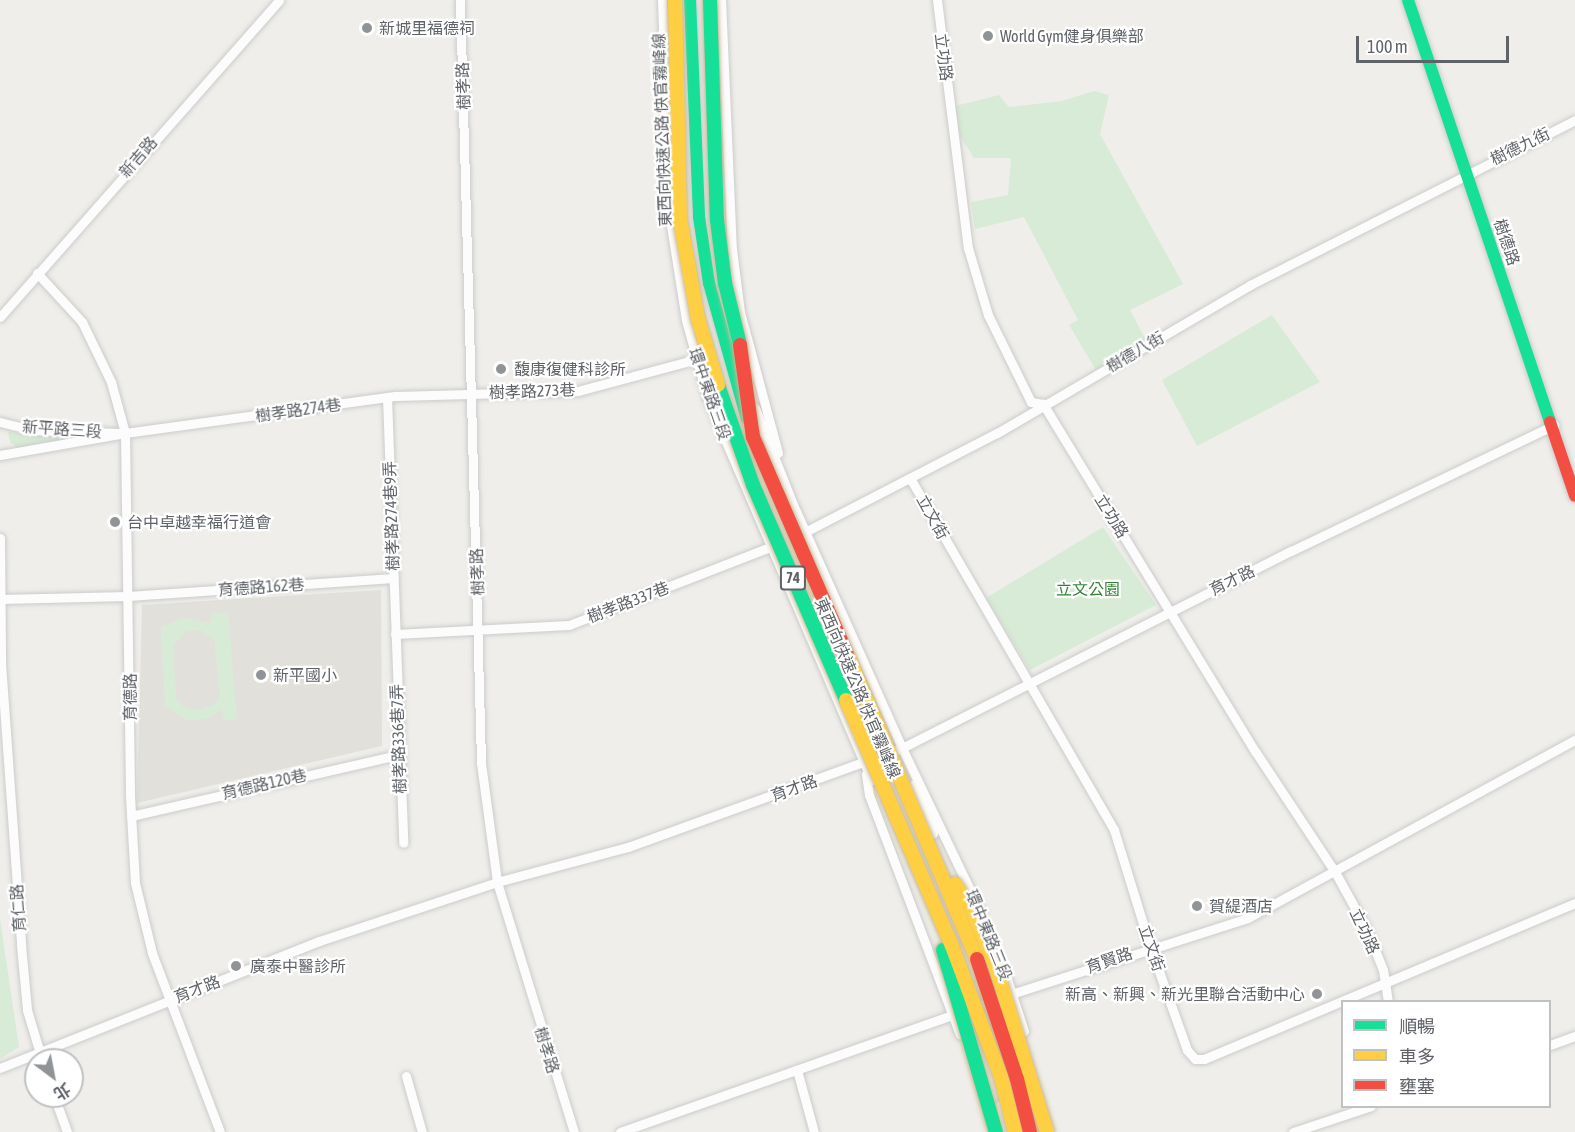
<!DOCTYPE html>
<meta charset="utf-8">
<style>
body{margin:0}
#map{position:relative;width:1575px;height:1132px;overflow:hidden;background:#efeeea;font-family:"Asap Condensed","Noto Sans TC",sans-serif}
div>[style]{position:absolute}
.education>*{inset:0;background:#e2e0da}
.green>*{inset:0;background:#d8ebd6}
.roads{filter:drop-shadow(0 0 2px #cbcccc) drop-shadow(0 0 2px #cbcccc)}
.street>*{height:9px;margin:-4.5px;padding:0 4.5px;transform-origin:4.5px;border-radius:4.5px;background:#fdfcfc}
.fast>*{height:12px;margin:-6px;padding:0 6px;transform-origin:6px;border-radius:6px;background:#16e098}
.jam>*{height:12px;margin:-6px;padding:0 6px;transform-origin:6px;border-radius:6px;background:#f24e42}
.bridges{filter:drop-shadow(0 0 2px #c8b996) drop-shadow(0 0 2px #c8b996)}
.fast-bridge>*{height:14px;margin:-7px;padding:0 7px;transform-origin:7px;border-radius:7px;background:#16e098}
.slow-bridge>*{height:14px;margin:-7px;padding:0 7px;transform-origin:7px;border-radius:7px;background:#ffcf43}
.jam-bridge>*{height:14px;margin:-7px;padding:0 7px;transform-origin:7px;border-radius:7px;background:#f24e42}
.dots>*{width:16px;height:16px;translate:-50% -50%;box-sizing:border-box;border:3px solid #fff;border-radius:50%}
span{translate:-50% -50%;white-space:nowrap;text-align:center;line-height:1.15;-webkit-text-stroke:4.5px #fff;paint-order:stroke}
.shield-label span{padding:2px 4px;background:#fff;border:2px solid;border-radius:4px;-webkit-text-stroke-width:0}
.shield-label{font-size:15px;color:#5f6368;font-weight:700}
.poi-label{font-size:16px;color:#5f6368}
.left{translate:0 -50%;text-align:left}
.right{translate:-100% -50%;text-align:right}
.street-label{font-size:16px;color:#5f6368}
.park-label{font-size:16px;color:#348238}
.legend{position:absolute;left:1341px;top:1000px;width:210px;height:108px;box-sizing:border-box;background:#fff;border:2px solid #bfc1c3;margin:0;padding:8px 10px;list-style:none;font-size:18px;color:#5f6368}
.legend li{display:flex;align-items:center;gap:12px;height:30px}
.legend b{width:30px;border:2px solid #bfc1c3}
.north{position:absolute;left:24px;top:1048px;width:60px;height:60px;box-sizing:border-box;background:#fff;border:2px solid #bfc1c3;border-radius:50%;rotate:148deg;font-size:16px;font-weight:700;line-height:24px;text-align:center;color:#5f6368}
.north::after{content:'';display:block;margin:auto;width:21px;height:27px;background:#919496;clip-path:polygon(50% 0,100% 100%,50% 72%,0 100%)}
.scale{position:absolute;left:1356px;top:36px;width:153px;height:27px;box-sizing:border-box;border:3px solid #5f6368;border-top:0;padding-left:8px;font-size:18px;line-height:21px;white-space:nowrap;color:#5f6368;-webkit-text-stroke:4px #fff;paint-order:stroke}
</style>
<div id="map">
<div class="education">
<i style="clip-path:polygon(381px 590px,382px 746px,137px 803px,142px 605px)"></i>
</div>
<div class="green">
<i style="clip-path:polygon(1094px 91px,1109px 95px,1100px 134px,1183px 284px,1130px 310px,1147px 342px,1096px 370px,1069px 325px,1078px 320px,1024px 217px,975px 229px,971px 202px,1008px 195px,1011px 158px,974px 158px,960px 136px,955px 106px,999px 95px,1009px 107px,1062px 101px)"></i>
<i style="clip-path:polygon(1272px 315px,1320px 382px,1197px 446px,1162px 380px)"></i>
<i style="clip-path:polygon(8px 432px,33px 434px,91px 435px,18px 448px,10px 442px)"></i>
<i style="clip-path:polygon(1103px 527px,1156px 605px,1030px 670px,986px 598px)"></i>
<i style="clip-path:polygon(evenodd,212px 613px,228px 613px,237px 719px,224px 721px,222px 709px,206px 719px,187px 720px,165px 706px,161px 627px,182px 618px,211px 623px,212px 613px,201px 630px,214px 640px,220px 696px,213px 705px,197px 710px,183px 706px,176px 698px,173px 645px,186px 631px,201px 630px)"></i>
<i style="clip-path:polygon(0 919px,19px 1047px,0 1059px)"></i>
</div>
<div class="roads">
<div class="street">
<i style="left:460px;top:0;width:763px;rotate:88.42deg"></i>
<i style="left:481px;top:763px;width:120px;rotate:82.3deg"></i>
<i style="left:497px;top:882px;width:262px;rotate:72.9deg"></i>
<i style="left:662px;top:0;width:219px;rotate:87.9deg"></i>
<i style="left:670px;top:219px;width:102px;rotate:81deg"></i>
<i style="left:686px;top:320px;width:83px;rotate:74.6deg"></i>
<i style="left:708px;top:400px;width:414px;rotate:66.7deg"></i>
<i style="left:721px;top:0;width:249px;rotate:87.5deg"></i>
<i style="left:732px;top:249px;width:64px;rotate:82.8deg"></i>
<i style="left:740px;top:312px;width:146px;rotate:74.9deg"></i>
<i style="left:937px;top:0;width:250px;rotate:82.9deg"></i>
<i style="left:968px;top:248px;width:70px;rotate:73.4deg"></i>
<i style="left:988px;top:315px;width:97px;rotate:63.7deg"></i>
<i style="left:1031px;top:402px;width:12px;rotate:9deg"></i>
<i style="left:1043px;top:404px;width:407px;rotate:58.6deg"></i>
<i style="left:1255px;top:751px;width:145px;rotate:56.5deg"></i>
<i style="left:1335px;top:872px;width:66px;rotate:61.1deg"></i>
<i style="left:1367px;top:930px;width:43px;rotate:68.2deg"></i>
<i style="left:1383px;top:970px;width:32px;rotate:81deg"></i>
<i style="left:37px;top:273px;width:67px;rotate:47.4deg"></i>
<i style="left:82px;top:322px;width:67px;rotate:64.2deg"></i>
<i style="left:111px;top:382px;width:53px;rotate:74.6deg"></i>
<i style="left:125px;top:433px;width:363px;rotate:89.2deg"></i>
<i style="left:130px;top:796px;width:87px;rotate:86.7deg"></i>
<i style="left:135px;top:883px;width:72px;rotate:76.3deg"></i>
<i style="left:152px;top:953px;width:191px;rotate:69.2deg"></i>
<i style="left:0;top:317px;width:422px;rotate:-48.6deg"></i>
<i style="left:387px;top:397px;width:446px;rotate:87.9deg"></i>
<i style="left:755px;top:408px;width:101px;rotate:68.5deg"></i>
<i style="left:792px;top:502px;width:269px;rotate:65.9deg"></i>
<i style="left:902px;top:748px;width:183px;rotate:64.4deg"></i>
<i style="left:0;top:422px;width:32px;rotate:14deg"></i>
<i style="left:31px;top:430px;width:88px;rotate:2deg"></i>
<i style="left:0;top:455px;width:127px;rotate:-10deg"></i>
<i style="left:125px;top:433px;width:274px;rotate:-7.8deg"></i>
<i style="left:396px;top:396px;width:182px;rotate:-1.6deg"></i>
<i style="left:578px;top:391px;width:123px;rotate:-15.1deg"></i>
<i style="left:910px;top:478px;width:407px;rotate:59.9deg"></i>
<i style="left:1114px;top:830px;width:121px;rotate:72.8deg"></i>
<i style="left:1150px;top:946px;width:110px;rotate:70.4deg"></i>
<i style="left:1187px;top:1050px;width:12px;rotate:48deg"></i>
<i style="left:1195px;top:1059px;width:9px"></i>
<i style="left:1204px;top:1059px;width:402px;rotate:-22.8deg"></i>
<i style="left:805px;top:532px;width:216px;rotate:-27.3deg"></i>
<i style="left:997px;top:433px;width:293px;rotate:-30.3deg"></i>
<i style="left:1250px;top:285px;width:364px;rotate:-26.9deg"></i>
<i style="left:0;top:538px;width:125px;rotate:89.5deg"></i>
<i style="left:1px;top:663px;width:283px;rotate:85.9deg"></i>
<i style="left:21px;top:945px;width:65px;rotate:84.7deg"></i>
<i style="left:27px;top:1010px;width:52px;rotate:73.3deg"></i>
<i style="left:0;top:599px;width:128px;rotate:-1.3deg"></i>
<i style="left:128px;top:596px;width:266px;rotate:-3.9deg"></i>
<i style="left:395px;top:634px;width:174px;rotate:-3deg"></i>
<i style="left:569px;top:625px;width:216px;rotate:-21.2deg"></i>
<i style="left:866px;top:774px;width:21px;rotate:82deg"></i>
<i style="left:869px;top:795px;width:256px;rotate:69.2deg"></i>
<i style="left:914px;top:784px;width:53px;rotate:68.8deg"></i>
<i style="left:131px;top:816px;width:274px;rotate:-12.9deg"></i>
<i style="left:1007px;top:979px;width:55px;rotate:71.9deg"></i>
<i style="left:1008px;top:995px;width:252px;rotate:-17.8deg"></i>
<i style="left:1248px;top:918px;width:372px;rotate:-28.6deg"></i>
<i style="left:1550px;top:1045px;width:27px;rotate:-20deg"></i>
<i style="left:0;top:1068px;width:343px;rotate:-21.7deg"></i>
<i style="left:319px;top:941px;width:188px;rotate:-18.3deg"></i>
<i style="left:497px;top:882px;width:136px;rotate:-15deg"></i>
<i style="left:628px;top:847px;width:291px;rotate:-19.9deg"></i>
<i style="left:902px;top:748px;width:436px;rotate:-26.9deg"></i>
<i style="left:1291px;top:551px;width:292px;rotate:-25.6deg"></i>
<i style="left:797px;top:1070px;width:64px;rotate:74.7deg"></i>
<i style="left:406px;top:1076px;width:58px;rotate:74.1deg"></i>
<i style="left:54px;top:1096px;width:38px;rotate:70deg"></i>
<i style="left:1000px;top:1105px;width:28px;rotate:77deg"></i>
<i style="left:620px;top:1132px;width:398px;rotate:-19.4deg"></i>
<i style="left:1293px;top:1132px;width:82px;rotate:-18.4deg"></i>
</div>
<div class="fast">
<i style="left:690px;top:0;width:217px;rotate:87.6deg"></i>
<i style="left:699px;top:217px;width:67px;rotate:81.4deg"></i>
<i style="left:709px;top:283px;width:141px;rotate:74.4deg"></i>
<i style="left:1408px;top:0;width:445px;rotate:71.4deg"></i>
</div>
<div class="jam">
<i style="left:1550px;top:422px;width:78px;rotate:71.3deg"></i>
</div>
</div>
<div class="bridges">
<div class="fast-bridge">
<i style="left:710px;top:0;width:220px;rotate:88.2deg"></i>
<i style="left:717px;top:220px;width:64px;rotate:82.8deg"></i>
<i style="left:725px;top:283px;width:64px;rotate:76.4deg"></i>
<i style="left:718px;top:385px;width:106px;rotate:70.7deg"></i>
<i style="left:753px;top:485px;width:234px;rotate:66.6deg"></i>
<i style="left:943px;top:950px;width:190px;rotate:73.8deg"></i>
</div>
<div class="slow-bridge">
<i style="left:675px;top:0;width:219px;rotate:88.7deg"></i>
<i style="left:680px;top:219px;width:102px;rotate:79.8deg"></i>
<i style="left:698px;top:319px;width:69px;rotate:73.1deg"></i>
<i style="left:847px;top:654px;width:332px;rotate:66.9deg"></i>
<i style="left:846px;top:700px;width:268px;rotate:66.7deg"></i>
<i style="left:952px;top:946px;width:140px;rotate:69.5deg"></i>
<i style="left:1001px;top:1077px;width:57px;rotate:75.7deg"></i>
<i style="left:955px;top:884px;width:32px;rotate:58deg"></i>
<i style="left:972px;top:911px;width:59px;rotate:66.9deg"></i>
<i style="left:995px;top:965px;width:175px;rotate:72.7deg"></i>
</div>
<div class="jam-bridge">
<i style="left:740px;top:345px;width:93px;rotate:82deg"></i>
<i style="left:753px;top:437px;width:236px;rotate:66.6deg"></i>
<i style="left:977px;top:959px;width:126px;rotate:71.6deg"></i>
<i style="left:1017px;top:1079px;width:55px;rotate:76.2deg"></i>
</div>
</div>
<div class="dots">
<i style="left:367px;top:28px;background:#919496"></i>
<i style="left:988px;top:36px;background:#919496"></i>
<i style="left:501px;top:369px;background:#919496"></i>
<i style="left:115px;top:522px;background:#919496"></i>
<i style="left:261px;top:675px;background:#919496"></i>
<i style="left:1197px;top:906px;background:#919496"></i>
<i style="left:236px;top:966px;background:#919496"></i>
<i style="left:1317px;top:994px;background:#919496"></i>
</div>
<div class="shield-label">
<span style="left:793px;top:578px">74</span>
</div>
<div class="poi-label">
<span class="left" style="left:379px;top:28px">新城里福德祠</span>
<span class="left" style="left:1000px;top:36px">World Gym健身俱樂部</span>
<span class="left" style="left:514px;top:369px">馥康復健科診所</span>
<span class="left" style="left:127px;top:522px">台中卓越幸福行道會</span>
<span class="left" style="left:273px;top:675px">新平國小</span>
<span class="left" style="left:1209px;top:906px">賀緹酒店</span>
<span class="left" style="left:250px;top:966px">廣泰中醫診所</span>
<span class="right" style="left:1305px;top:994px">新高、新興、新光里聯合活動中心</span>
</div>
<div class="street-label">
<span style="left:944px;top:57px;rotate:83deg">立功路</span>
<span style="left:463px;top:86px;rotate:-92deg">樹孝路</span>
<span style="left:662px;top:130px;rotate:-92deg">東西向快速公路 快官霧峰線</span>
<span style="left:1520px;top:146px;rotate:-26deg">樹德九街</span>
<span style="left:138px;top:157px;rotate:-49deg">新吉路</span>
<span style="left:1507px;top:242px;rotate:71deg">樹德路</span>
<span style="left:1135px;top:352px;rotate:-30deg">樹德八街</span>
<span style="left:532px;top:391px;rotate:-2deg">樹孝路273巷</span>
<span style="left:710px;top:394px;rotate:71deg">環中東路三段</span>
<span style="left:298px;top:410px;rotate:-8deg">樹孝路274巷</span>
<span style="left:62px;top:429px;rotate:4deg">新平路三段</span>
<span style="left:391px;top:516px;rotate:-92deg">樹孝路274巷9弄</span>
<span style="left:1112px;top:516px;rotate:58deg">立功路</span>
<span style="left:933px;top:517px;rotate:61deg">立文街</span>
<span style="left:477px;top:572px;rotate:-92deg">樹孝路</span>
<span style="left:1232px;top:580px;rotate:-26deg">育才路</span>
<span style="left:261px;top:587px;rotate:-4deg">育德路162巷</span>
<span style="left:628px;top:602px;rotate:-21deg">樹孝路337巷</span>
<span style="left:858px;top:688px;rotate:67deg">東西向快速公路 快官霧峰線</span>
<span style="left:130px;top:697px;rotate:-90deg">育德路</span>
<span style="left:398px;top:739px;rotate:-92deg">樹孝路336巷7弄</span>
<span style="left:264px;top:784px;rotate:-13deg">育德路120巷</span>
<span style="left:794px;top:788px;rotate:-20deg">育才路</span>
<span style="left:18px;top:908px;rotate:-94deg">育仁路</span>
<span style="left:1365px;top:931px;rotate:65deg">立功路</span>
<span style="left:989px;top:935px;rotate:68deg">環中東路三段</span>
<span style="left:1152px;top:948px;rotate:71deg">立文街</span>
<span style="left:1109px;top:960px;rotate:-19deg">育賢路</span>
<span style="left:197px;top:989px;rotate:-21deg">育才路</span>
<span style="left:547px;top:1050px;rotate:73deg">樹孝路</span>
</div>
<div class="park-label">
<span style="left:1088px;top:589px">立文公園</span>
</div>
<ul class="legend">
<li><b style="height:8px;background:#16e098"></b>順暢</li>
<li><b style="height:8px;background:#ffcf43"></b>車多</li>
<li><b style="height:8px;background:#f24e42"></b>壅塞</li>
</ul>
<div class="north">北</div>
<div class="scale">100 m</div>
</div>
